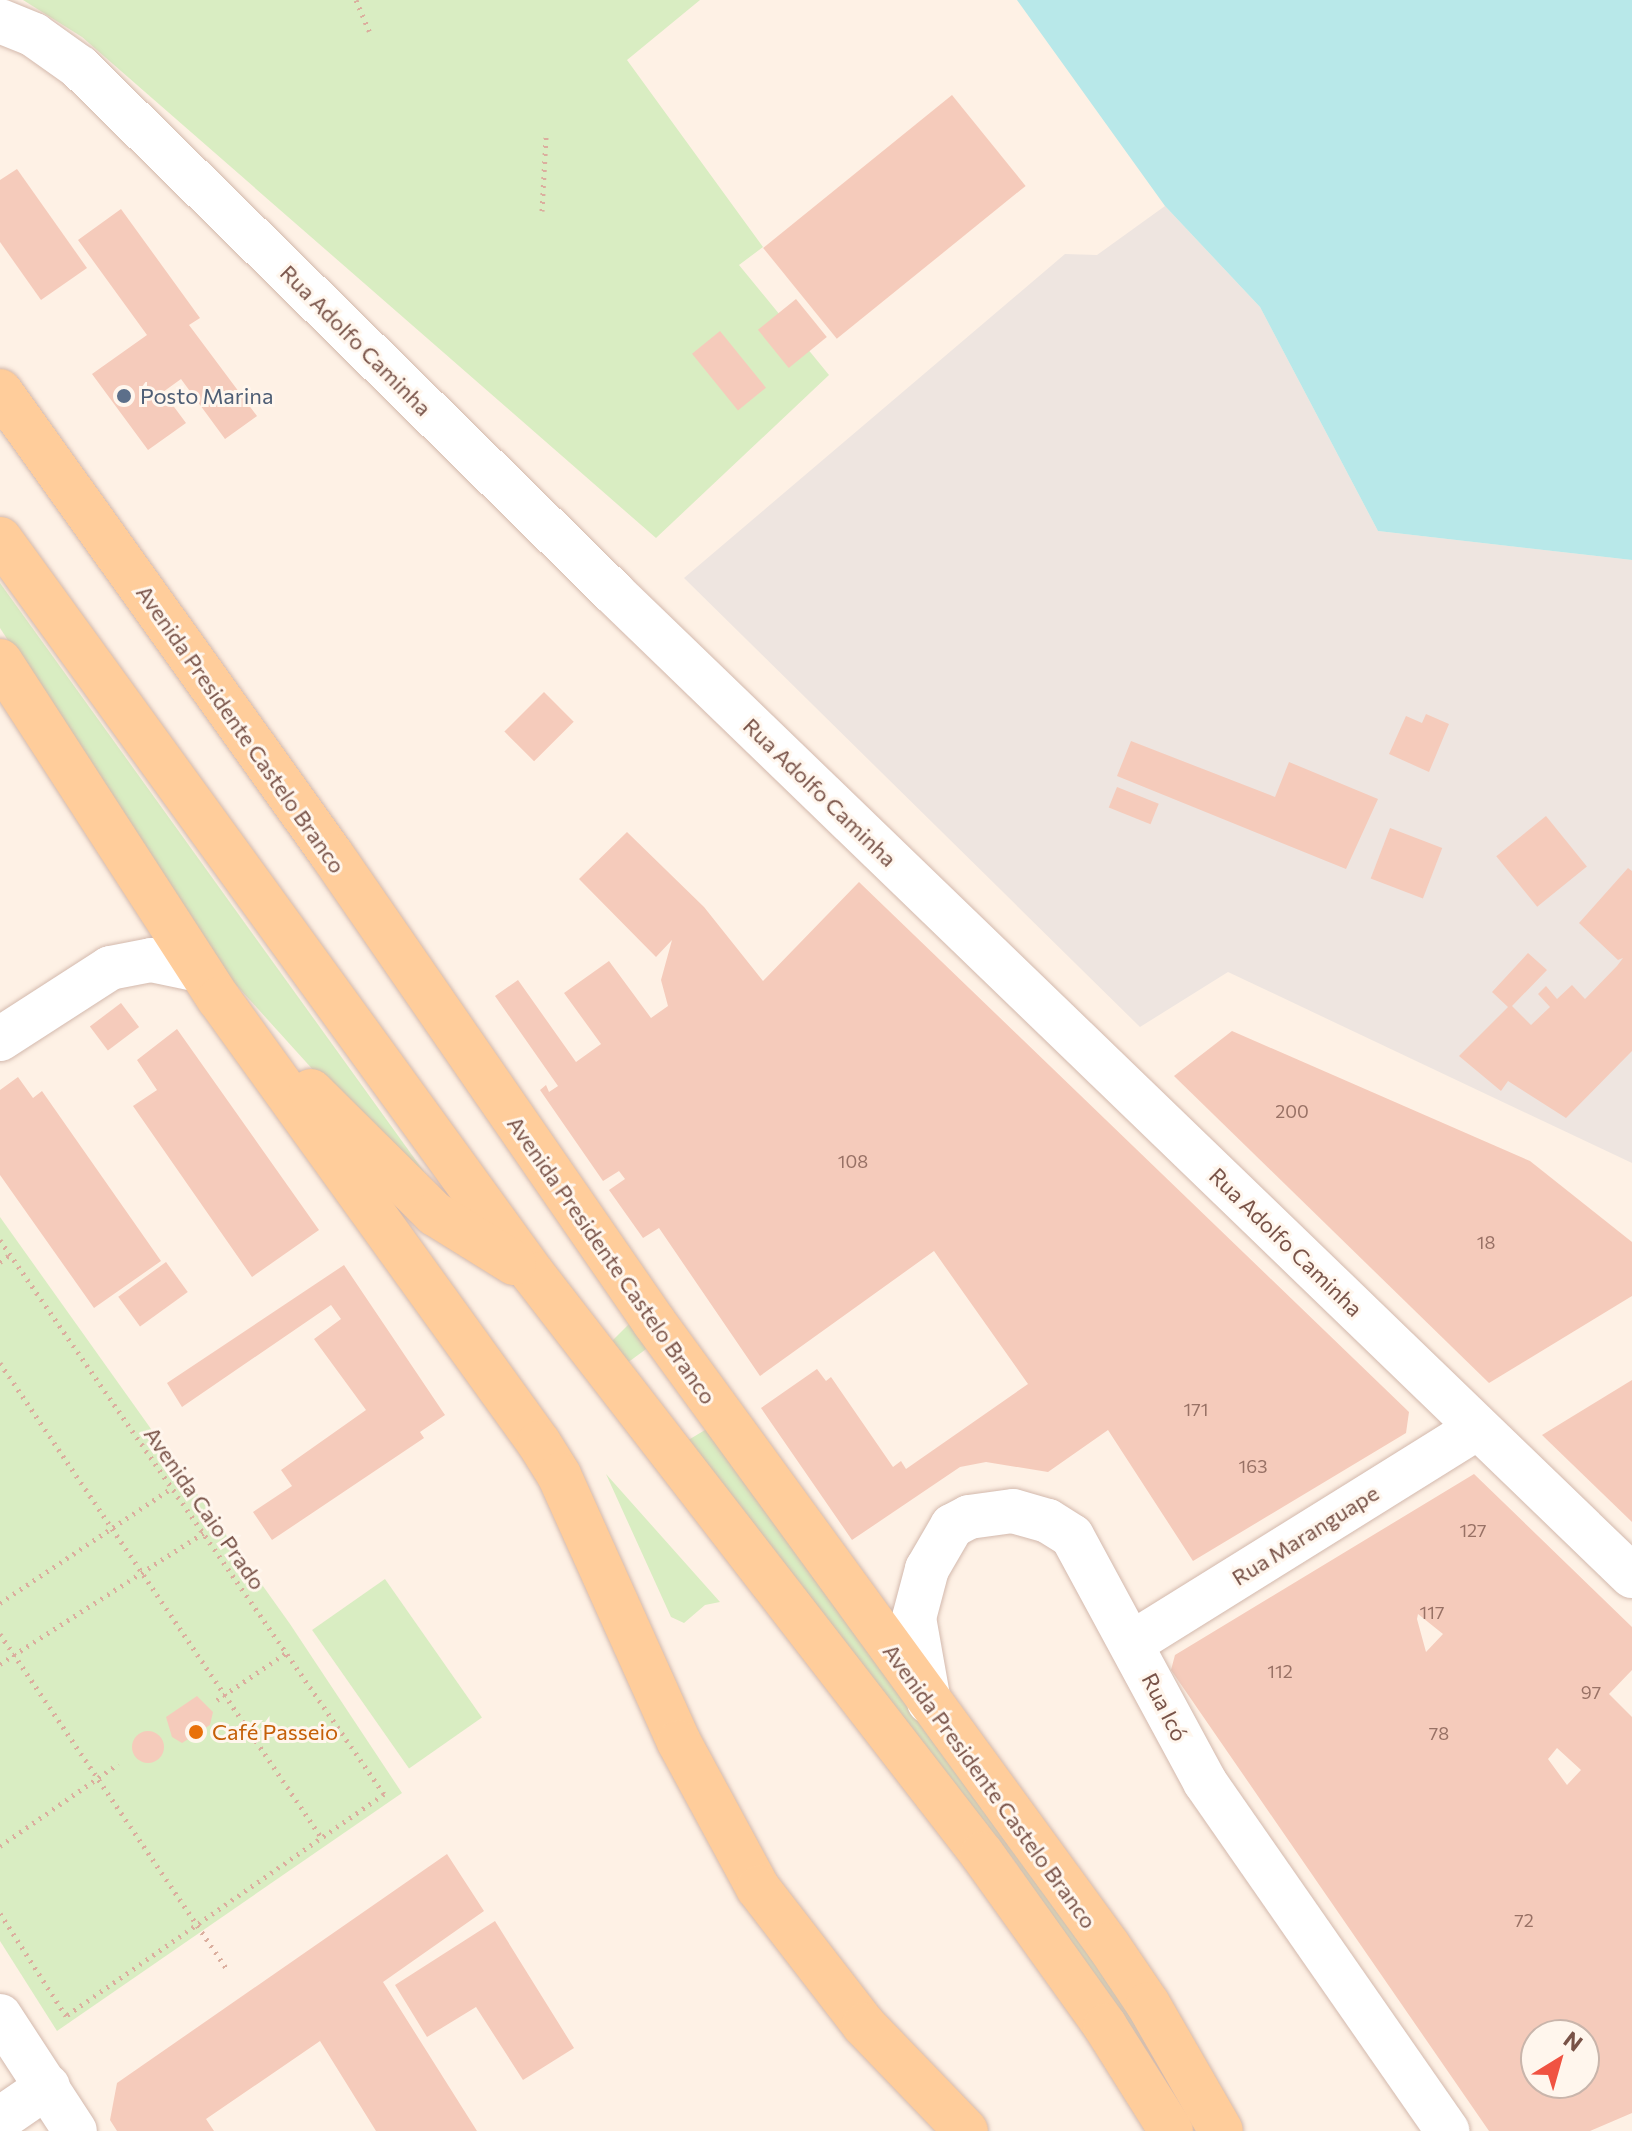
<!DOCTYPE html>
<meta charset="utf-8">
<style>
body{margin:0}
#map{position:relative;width:1632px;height:2131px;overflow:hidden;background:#fef1e5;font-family:Commissioner,sans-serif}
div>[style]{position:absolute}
.industrial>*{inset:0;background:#eee5e0}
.green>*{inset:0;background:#d9edc2;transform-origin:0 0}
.water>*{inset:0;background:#b8e8e9}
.building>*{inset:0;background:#f5cbbb;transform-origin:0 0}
.round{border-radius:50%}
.path>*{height:5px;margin-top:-2.5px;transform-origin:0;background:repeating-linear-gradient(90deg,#dbae9e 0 2px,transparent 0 8px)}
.roads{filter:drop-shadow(0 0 2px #d3b9ad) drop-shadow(0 0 2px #d3b9ad)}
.street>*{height:44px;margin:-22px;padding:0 22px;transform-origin:22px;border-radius:22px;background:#fff}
.secondary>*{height:44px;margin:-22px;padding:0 22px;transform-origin:22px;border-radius:22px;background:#fff}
.primary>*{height:44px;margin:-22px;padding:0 22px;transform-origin:22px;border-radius:22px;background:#ffcd9b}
.dots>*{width:22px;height:22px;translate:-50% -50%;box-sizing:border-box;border:4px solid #fff6ed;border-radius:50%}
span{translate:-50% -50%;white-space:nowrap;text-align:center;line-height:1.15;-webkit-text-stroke:6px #fff6ed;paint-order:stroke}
.number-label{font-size:18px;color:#987165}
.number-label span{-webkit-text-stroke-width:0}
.street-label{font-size:22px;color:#795348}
.service-label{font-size:22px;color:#4e5e75}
.left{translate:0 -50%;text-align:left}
.food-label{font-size:22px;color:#c56008}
.north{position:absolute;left:1520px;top:2019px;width:80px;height:80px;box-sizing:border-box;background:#fff6ed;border:2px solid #c9b5ab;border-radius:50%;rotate:37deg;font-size:22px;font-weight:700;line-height:32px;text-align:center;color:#795348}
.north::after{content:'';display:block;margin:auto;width:28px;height:36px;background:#f05342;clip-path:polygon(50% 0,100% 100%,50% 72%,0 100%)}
</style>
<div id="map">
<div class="industrial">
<i style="clip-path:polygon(1165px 206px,1260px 307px,1378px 531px,1632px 560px,1632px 1163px,1228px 972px,1140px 1027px,684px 578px,1065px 254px,1097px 255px)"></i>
</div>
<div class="green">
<i style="clip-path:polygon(23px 0,700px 0,627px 60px,763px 247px,739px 265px,829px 375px,656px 538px,82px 37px)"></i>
<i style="clip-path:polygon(0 583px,448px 1205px,439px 1209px,220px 967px,0 628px)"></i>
<i style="clip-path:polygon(0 1217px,290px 1624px,402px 1793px,57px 2031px,0 1941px)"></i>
<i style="clip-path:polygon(630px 1323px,653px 1344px,623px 1366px,608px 1345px)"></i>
<i style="clip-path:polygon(710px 1427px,850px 1628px,1020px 1852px,1111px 1984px,1192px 2120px,1014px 1860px,685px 1442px)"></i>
<i style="clip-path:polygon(606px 1474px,720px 1602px,705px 1605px,684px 1623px,671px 1617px)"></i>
<i style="left:385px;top:1579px;width:169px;height:89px;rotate:55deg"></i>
</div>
<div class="water">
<i style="clip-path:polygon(1017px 0,1632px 0,1632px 560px,1378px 531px,1260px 307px,1165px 206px)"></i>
</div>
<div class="building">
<i style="left:952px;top:95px;width:117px;height:243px;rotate:51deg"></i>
<i style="clip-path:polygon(17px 169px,87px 268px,41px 300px,0 242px,0 180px)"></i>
<i style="clip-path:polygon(121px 209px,200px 318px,189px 325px,257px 416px,225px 439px,181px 379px,163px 392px,186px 423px,148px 450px,92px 374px,147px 335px,78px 240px)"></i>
<i style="left:796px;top:299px;width:49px;height:49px;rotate:51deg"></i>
<i style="left:720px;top:331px;width:73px;height:36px;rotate:51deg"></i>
<i style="left:544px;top:692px;width:42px;height:56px;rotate:45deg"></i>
<i style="clip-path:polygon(1426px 714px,1449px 724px,1429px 772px,1389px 754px,1406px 716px,1422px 723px)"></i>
<i style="clip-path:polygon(1131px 741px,1275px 797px,1289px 762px,1378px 799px,1346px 869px,1117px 776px)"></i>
<i style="left:1117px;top:787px;width:45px;height:22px;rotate:22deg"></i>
<i style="left:1546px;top:816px;width:65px;height:64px;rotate:51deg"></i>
<i style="left:1390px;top:828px;width:56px;height:54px;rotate:21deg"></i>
<i style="clip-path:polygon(627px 832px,704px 907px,763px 981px,859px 882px,1409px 1412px,1406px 1433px,1193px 1561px,1108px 1430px,1048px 1472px,986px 1462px,960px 1467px,852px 1540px,761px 1408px,817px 1369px,826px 1381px,831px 1377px,893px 1467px,901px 1461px,906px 1469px,1028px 1384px,934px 1251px,760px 1376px,659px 1228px,643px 1238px,609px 1190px,625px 1179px,619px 1171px,603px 1181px,540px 1090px,546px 1085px,549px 1092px,558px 1086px,495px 996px,518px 980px,576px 1062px,601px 1044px,564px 993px,609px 961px,651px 1018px,668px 1006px,661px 980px,672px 940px,656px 957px,579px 879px)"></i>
<i style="clip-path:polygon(1628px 868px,1632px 871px,1632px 1051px,1566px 1118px,1508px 1081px,1501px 1091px,1459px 1056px,1508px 1007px,1492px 992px,1528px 953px,1547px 970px,1512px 1006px,1531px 1025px,1550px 1007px,1538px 994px,1546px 986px,1557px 999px,1572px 985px,1585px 999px,1617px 966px,1623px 958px,1618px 960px,1579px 923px)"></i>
<i style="left:121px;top:1003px;width:30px;height:39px;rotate:53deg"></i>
<i style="clip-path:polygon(177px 1029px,319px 1230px,252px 1277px,133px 1106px,157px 1090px,137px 1060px)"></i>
<i style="clip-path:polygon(1232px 1031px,1530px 1161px,1632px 1242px,1632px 1296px,1489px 1383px,1174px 1076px)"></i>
<i style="clip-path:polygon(18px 1077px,33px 1098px,42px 1091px,161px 1261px,94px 1308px,0 1175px,0 1090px)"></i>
<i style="left:166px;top:1262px;width:37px;height:59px;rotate:54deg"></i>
<i style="clip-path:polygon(344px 1265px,445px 1415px,420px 1432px,424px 1438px,272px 1540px,253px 1512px,292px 1486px,281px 1470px,366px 1410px,314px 1339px,341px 1319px,331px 1305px,182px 1407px,167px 1383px)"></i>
<i style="clip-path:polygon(1632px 1380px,1632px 1522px,1542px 1435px)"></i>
<i style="clip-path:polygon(evenodd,1474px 1474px,1632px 1627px,1632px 1670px,1609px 1694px,1632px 1717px,1632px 2113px,1590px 2131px,1489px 2131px,1171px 1670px,1175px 1655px,1474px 1474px,1418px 1614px,1443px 1634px,1426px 1652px,1417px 1619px,1418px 1614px,1474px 1474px,1557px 1748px,1581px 1770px,1567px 1785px,1548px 1759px,1557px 1748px,1474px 1474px,1536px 2035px,1584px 2035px,1584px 2083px,1536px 2083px,1536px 2035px)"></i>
<i style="clip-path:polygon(197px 1696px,213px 1712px,210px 1725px,182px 1743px,172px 1737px,166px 1717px)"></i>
<i class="round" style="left:132px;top:1731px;width:32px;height:32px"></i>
<i style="clip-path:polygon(447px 1854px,484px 1911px,383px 1982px,477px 2131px,376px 2131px,320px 2041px,206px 2119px,214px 2131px,117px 2131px,110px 2120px,117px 2083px)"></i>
<i style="clip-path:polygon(495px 1921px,574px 2048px,523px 2080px,476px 2007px,427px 2037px,395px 1985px)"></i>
</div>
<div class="path">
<i style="left:356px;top:0;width:34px;rotate:67deg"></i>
<i style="left:542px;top:211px;width:74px;rotate:-86.9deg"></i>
<i style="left:0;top:1240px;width:674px;rotate:55.27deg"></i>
<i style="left:384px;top:1794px;width:388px;rotate:145.1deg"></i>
<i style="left:66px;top:2016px;width:122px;rotate:-122.7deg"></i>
<i style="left:0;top:1262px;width:14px;rotate:-36deg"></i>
<i style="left:0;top:1363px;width:572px;rotate:55.89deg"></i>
<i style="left:0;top:1603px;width:207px;rotate:-33.8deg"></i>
<i style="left:0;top:1634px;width:405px;rotate:55.9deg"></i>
<i style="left:0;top:1664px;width:242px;rotate:-32.8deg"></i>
<i style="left:217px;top:1700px;width:83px;rotate:-34.3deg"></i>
<i style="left:0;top:1846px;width:144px;rotate:-34.8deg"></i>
</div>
<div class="roads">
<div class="street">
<i style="left:0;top:21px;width:37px;rotate:22deg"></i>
<i style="left:34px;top:35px;width:55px;rotate:35.4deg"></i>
<i style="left:79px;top:67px;width:750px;rotate:44.51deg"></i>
<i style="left:614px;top:593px;width:1415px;rotate:44deg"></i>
<i style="left:0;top:1039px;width:131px;rotate:-32.8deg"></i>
<i style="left:110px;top:968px;width:42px;rotate:-11deg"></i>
<i style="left:151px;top:960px;width:49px;rotate:11.8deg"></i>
<i style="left:1132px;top:1643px;width:407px;rotate:-31.9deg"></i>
<i style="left:929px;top:1702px;width:85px;rotate:-100.1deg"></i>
<i style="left:914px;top:1618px;width:51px;rotate:-75.1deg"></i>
<i style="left:927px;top:1569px;width:50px;rotate:-59.8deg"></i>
<i style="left:952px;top:1526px;width:19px;rotate:-28deg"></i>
<i style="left:969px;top:1517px;width:44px;rotate:-7.8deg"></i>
<i style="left:1013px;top:1511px;width:36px;rotate:16deg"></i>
<i style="left:1048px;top:1521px;width:28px;rotate:32deg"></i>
<i style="left:1072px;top:1536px;width:280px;rotate:61.6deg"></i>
<i style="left:1205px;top:1782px;width:425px;rotate:55.2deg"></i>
<i style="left:0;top:2119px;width:58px;rotate:-34.5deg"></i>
</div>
<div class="secondary">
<i style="left:0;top:2016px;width:137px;rotate:56.9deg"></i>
</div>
<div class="primary">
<i style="left:0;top:391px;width:571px;rotate:54.42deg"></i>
<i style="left:332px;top:855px;width:567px;rotate:55.41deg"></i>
<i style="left:654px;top:1322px;width:771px;rotate:53.92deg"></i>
<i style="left:1108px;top:1945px;width:71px;rotate:55.9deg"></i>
<i style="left:1148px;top:2004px;width:146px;rotate:60.1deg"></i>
<i style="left:0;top:539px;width:908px;rotate:54.05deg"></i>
<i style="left:533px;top:1274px;width:733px;rotate:52.26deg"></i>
<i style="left:982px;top:1854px;width:211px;rotate:54.4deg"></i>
<i style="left:1105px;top:2026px;width:124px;rotate:57.8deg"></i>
<i style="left:0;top:661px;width:403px;rotate:57.1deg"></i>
<i style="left:219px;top:999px;width:547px;rotate:54.22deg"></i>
<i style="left:539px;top:1443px;width:38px;rotate:58deg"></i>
<i style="left:559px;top:1475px;width:293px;rotate:65.8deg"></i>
<i style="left:679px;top:1742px;width:166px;rotate:61.6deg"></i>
<i style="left:758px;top:1888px;width:173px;rotate:52.3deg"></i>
<i style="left:864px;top:2025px;width:147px;rotate:46.1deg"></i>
<i style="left:311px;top:1091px;width:175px;rotate:44.8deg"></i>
<i style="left:435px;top:1214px;width:93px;rotate:31.8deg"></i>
</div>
</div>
<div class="dots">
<i style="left:124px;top:396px;background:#5c6f8a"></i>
<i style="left:196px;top:1732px;background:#e8710a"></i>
</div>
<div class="number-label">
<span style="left:1292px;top:1111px">200</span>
<span style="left:853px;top:1161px">108</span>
<span style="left:1486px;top:1242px">18</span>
<span style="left:1196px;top:1409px">171</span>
<span style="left:1253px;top:1466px">163</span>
<span style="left:1473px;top:1530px">127</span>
<span style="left:1432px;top:1612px">117</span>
<span style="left:1280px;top:1671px">112</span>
<span style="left:1591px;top:1692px">97</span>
<span style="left:1439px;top:1733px">78</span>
<span style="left:1524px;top:1920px">72</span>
</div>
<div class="street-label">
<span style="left:356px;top:340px;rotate:45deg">Rua Adolfo Caminha</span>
<span style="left:241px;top:729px;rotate:55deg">Avenida Presidente Castelo Branco</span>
<span style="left:820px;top:792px;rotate:44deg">Rua Adolfo Caminha</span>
<span style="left:1286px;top:1242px;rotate:44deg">Rua Adolfo Caminha</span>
<span style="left:612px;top:1260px;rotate:55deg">Avenida Presidente Castelo Branco</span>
<span style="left:205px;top:1508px;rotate:55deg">Avenida Caio Prado</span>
<span style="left:1305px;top:1535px;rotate:-32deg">Rua Maranguape</span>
<span style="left:1165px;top:1707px;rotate:63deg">Rua Icó</span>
<span style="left:990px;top:1786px;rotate:54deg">Avenida Presidente Castelo Branco</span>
</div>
<div class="service-label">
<span class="left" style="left:140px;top:396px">Posto Marina</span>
</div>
<div class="food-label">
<span class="left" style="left:212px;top:1732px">Café Passeio</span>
</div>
<div class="north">N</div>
</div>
